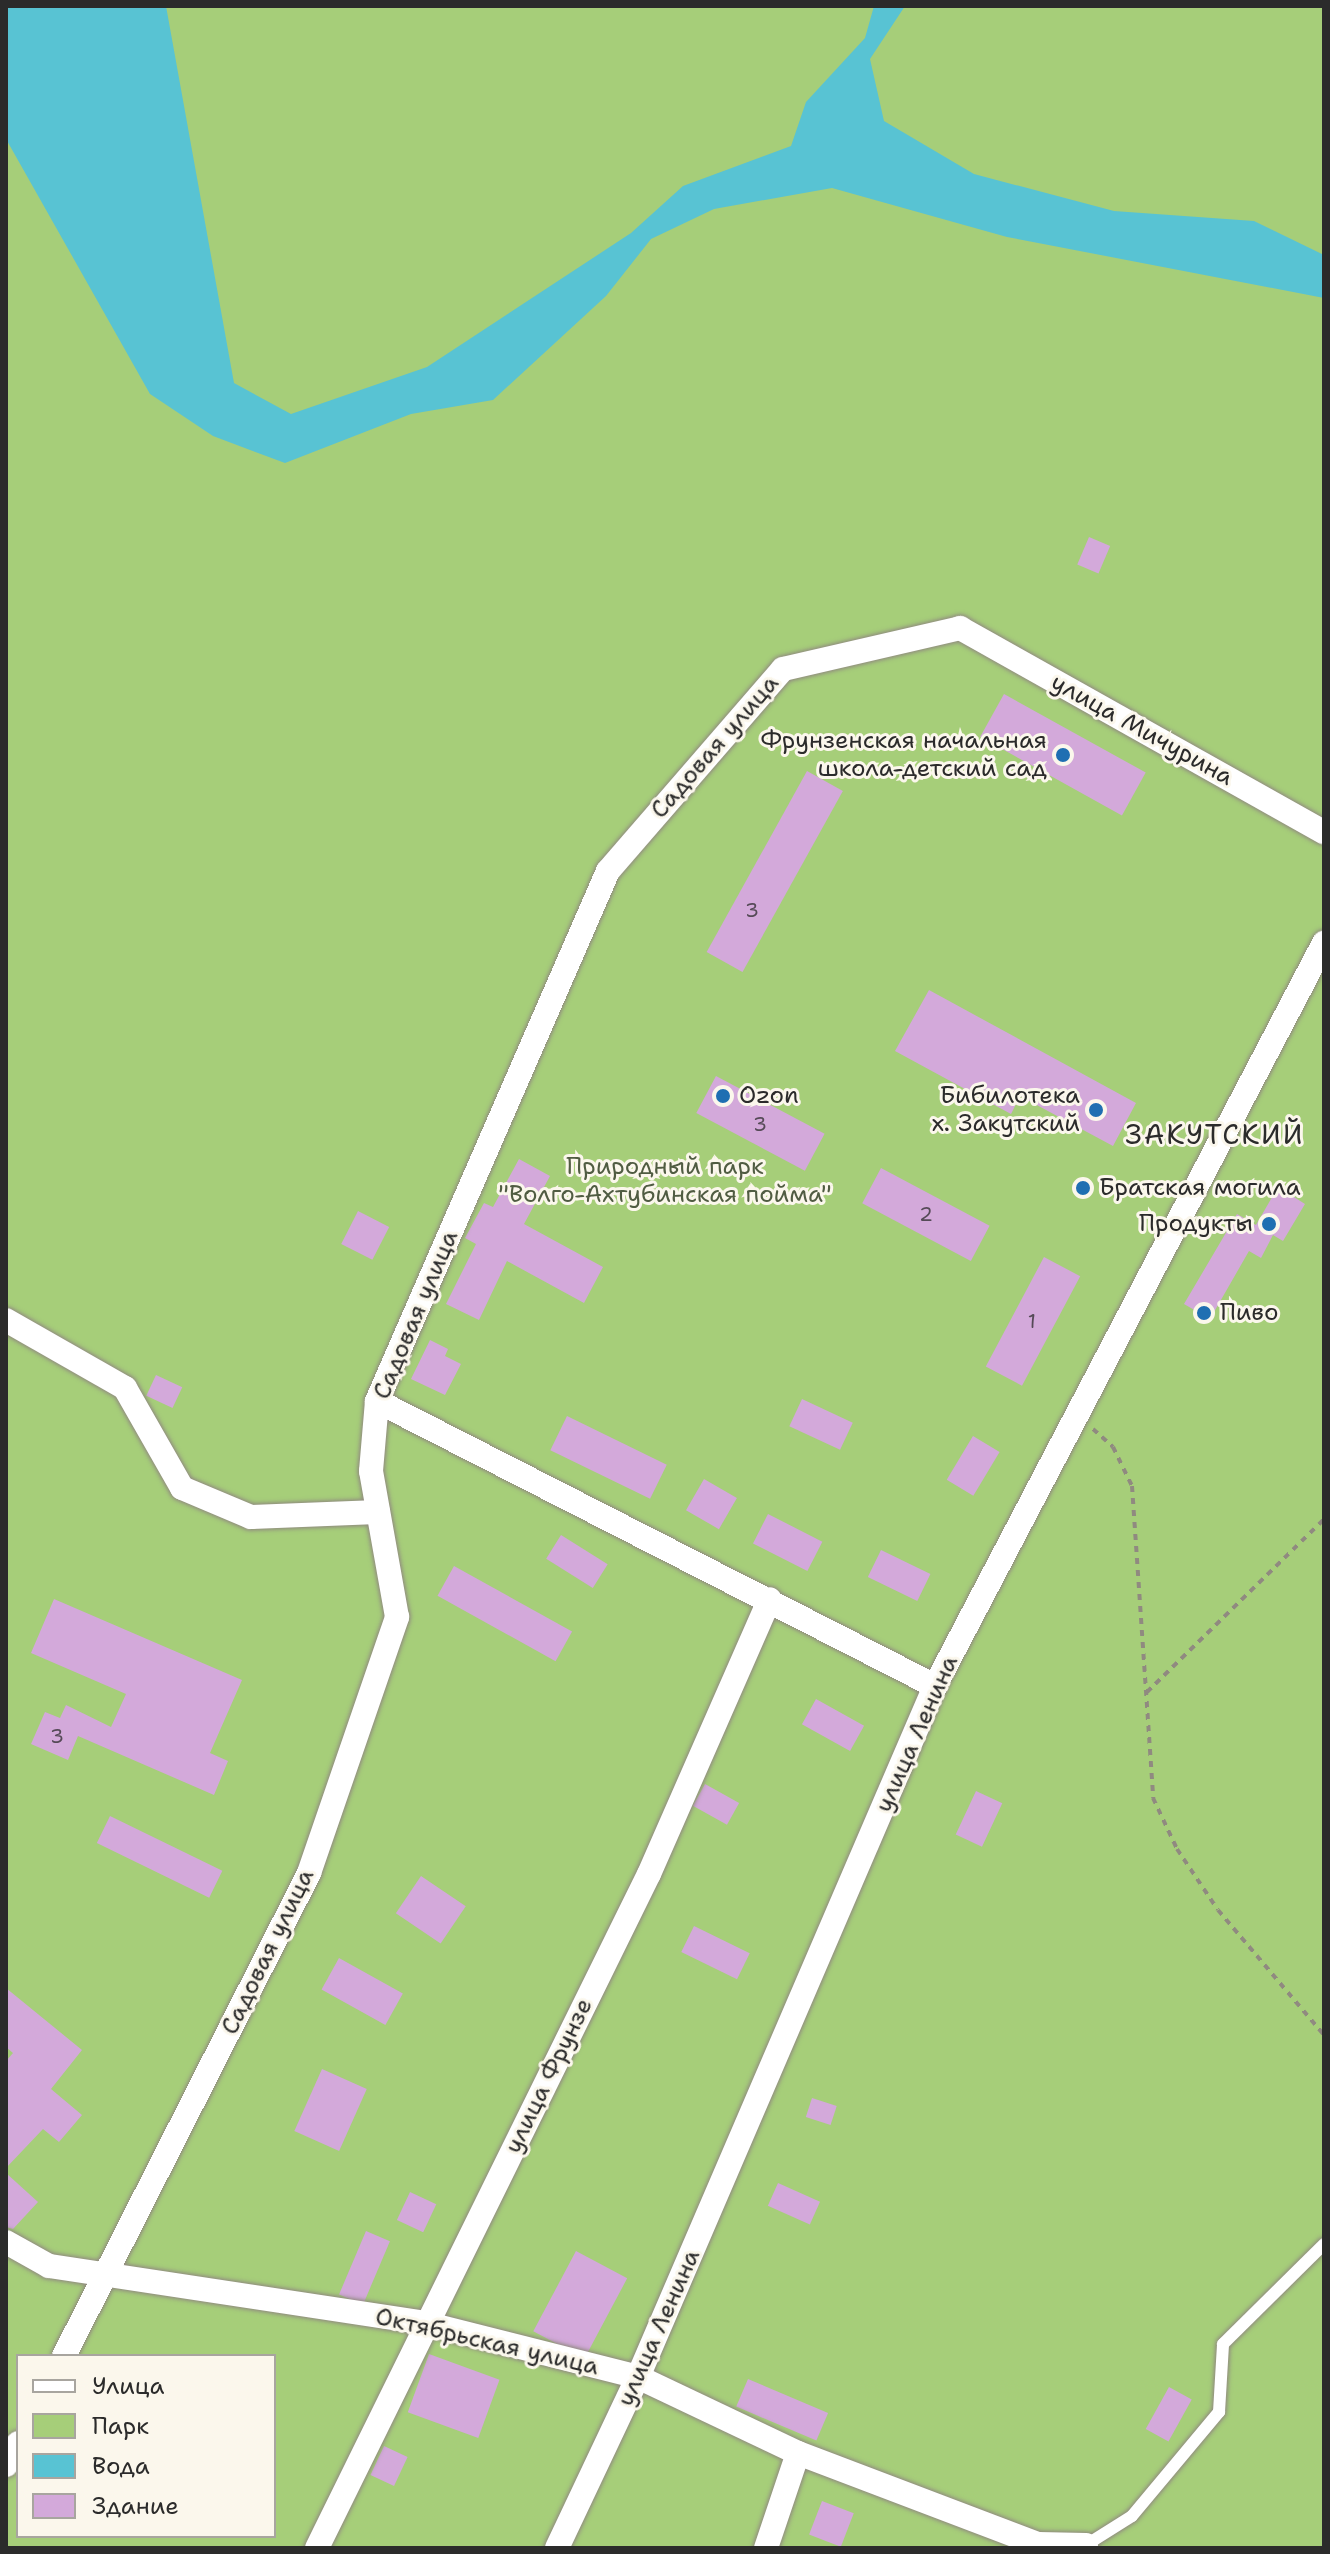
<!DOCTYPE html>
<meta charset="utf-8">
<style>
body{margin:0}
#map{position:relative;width:1330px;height:2554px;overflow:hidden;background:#f6e9d5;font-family:"Shantell Sans",sans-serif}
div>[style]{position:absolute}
.green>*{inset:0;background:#a6ce79}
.water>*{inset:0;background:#58c3d3}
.building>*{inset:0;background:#d3a9da;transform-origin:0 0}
.path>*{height:4px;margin-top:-2px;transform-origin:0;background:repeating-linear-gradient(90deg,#908a80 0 6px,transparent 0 12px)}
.roads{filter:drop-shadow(0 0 2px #908a80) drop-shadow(0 0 2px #908a80)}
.service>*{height:12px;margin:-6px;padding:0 6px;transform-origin:6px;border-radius:6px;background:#fff}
.minor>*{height:24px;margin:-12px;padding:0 12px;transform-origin:12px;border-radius:12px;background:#fff}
.dots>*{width:22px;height:22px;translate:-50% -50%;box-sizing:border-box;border:4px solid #fbf7ec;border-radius:50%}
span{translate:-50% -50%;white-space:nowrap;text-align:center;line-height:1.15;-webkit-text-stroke:6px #fbf7ec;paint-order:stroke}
.number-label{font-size:20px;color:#554a57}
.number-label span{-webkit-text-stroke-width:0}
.street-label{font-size:24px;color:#2b2b2b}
.poi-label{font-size:24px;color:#2b2b2b}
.right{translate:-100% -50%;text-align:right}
.left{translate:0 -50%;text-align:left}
.park-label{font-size:24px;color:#505c42}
.quarter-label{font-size:28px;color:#2b2b2b;letter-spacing:2px}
.frame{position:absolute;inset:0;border:8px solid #2b2b2b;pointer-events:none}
.legend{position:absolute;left:16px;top:2354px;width:260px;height:184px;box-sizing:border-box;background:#fbf7ec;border:2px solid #a8a59f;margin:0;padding:10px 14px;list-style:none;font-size:24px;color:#2b2b2b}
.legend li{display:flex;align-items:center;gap:16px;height:40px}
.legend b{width:40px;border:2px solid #a8a59f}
</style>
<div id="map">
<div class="green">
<i style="clip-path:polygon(evenodd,6px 6px,1324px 6px,1324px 2548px,6px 2548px,6px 6px,18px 2356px,274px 2356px,274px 2536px,18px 2536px,18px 2356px)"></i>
</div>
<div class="water">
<i style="clip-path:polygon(6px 6px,166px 6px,234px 383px,291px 414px,427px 367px,631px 233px,683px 186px,791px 146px,806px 102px,865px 38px,874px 6px,905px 6px,870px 59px,884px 121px,974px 174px,1114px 211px,1254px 221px,1324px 255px,1324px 298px,1007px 237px,832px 188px,714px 209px,651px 239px,606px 296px,493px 400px,411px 414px,285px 463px,213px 436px,150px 394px,6px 139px)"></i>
</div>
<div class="building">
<i style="left:1089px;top:537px;width:23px;height:30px;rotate:23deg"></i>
<i style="left:1004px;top:694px;width:162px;height:49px;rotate:29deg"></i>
<i style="left:807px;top:771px;width:41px;height:207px;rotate:29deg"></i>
<i style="clip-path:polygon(929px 990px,1136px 1103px,1113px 1146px,1020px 1096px,1011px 1114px,895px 1051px)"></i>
<i style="left:716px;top:1076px;width:123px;height:42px;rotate:28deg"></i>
<i style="clip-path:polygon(519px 1159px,550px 1176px,524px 1224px,603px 1267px,584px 1303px,507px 1261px,479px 1320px,446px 1304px,476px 1244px,465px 1238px,484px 1203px,493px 1207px)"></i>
<i style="left:881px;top:1168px;width:123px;height:40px;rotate:28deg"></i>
<i style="clip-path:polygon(1278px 1187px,1305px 1204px,1283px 1241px,1273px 1235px,1261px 1258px,1249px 1251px,1210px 1319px,1184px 1304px,1237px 1214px,1256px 1225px)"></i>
<i style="left:358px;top:1211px;width:35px;height:37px;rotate:27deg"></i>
<i style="left:1044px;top:1257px;width:41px;height:124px;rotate:28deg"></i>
<i style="clip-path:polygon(430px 1340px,448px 1349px,445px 1356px,461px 1364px,445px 1395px,411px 1379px)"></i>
<i style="left:156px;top:1375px;width:29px;height:23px;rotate:25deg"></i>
<i style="left:802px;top:1399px;width:56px;height:30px;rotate:25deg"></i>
<i style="left:567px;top:1416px;width:111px;height:38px;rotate:26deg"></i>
<i style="left:973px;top:1436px;width:31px;height:51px;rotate:31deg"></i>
<i style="left:704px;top:1479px;width:38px;height:36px;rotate:30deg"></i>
<i style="left:768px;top:1514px;width:61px;height:33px;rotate:27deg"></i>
<i style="left:561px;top:1535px;width:55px;height:28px;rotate:32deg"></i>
<i style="left:881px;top:1550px;width:55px;height:30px;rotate:26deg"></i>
<i style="left:454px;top:1566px;width:135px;height:34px;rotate:29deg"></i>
<i style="clip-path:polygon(54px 1599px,242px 1680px,210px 1753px,228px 1761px,214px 1795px,78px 1736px,68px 1760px,31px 1744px,45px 1712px,60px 1718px,66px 1705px,111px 1727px,126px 1694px,31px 1653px)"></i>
<i style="left:816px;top:1699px;width:55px;height:29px;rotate:29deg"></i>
<i style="left:705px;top:1784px;width:39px;height:25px;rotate:29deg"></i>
<i style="left:976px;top:1791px;width:29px;height:48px;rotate:25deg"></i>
<i style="left:110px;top:1816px;width:125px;height:30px;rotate:26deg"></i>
<i style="left:421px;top:1876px;width:54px;height:45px;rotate:34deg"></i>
<i style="left:694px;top:1926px;width:62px;height:29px;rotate:26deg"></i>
<i style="left:339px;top:1958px;width:73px;height:36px;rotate:29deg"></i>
<i style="clip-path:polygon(6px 1988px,82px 2050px,51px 2089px,82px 2115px,59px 2142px,43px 2129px,6px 2168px,6px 2061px,13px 2053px,6px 2047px)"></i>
<i style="left:322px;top:2069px;width:49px;height:68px;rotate:24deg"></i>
<i style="left:812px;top:2098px;width:26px;height:20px;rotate:18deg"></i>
<i style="clip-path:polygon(6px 2173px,38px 2202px,13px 2229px,6px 2227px)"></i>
<i style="left:778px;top:2183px;width:46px;height:25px;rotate:24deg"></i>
<i style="left:410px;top:2192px;width:29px;height:31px;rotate:25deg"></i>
<i style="left:366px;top:2231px;width:26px;height:69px;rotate:23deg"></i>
<i style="left:576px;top:2251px;width:58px;height:91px;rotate:28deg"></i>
<i style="left:429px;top:2354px;width:75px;height:62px;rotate:20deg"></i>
<i style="left:748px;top:2379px;width:87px;height:30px;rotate:23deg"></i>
<i style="left:1169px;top:2387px;width:26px;height:48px;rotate:29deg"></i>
<i style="left:384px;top:2446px;width:26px;height:32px;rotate:25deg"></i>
<i style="left:822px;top:2501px;width:34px;height:36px;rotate:21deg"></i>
</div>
<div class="path">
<i style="left:1093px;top:1429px;width:27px;rotate:42deg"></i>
<i style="left:1113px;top:1447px;width:43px;rotate:64deg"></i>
<i style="left:1132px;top:1486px;width:313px;rotate:86.1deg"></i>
<i style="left:1153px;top:1798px;width:56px;rotate:64.8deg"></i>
<i style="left:1177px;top:1849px;width:73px;rotate:56.1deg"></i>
<i style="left:1218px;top:1910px;width:164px;rotate:49.7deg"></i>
<i style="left:1147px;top:1692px;width:248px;rotate:-44.3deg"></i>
</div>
<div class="roads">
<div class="service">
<i style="left:1086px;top:2545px;width:54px;rotate:-32.2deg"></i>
<i style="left:1132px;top:2516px;width:136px;rotate:-50.1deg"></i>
<i style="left:1219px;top:2412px;width:68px;rotate:-86.6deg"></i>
<i style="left:1223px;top:2344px;width:142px;rotate:-44.7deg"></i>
</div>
<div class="minor">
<i style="left:6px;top:1320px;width:137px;rotate:29.7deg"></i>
<i style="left:125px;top:1388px;width:115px;rotate:60.3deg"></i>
<i style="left:182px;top:1488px;width:75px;rotate:22.8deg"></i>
<i style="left:251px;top:1517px;width:127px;rotate:-2.3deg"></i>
<i style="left:377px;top:1401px;width:627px;rotate:27.06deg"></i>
<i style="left:6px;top:2242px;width:49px;rotate:29.2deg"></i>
<i style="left:49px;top:2266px;width:380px;rotate:8.6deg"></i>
<i style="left:425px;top:2323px;width:220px;rotate:14.2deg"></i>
<i style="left:638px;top:2377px;width:177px;rotate:25.4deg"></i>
<i style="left:798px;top:2453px;width:257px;rotate:20.8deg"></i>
<i style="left:1038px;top:2544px;width:48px;rotate:1.2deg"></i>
<i style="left:64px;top:2356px;width:542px;rotate:-63.1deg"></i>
<i style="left:309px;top:1873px;width:271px;rotate:-71deg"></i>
<i style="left:397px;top:1617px;width:148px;rotate:-100.1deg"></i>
<i style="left:371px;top:1471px;width:70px;rotate:-85.1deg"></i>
<i style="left:377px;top:1401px;width:578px;rotate:-66.45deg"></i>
<i style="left:608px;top:871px;width:267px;rotate:-49.1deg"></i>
<i style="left:783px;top:669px;width:182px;rotate:-13deg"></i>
<i style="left:960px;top:628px;width:417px;rotate:29.3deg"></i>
<i style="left:6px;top:2465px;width:25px;rotate:-61deg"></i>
<i style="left:317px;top:2548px;width:751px;rotate:-63.78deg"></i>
<i style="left:649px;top:1874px;width:300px;rotate:-66.3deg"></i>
<i style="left:557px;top:2548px;width:189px;rotate:-64.7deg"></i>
<i style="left:638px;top:2377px;width:752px;rotate:-66.74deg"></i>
<i style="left:935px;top:1686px;width:839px;rotate:-62.37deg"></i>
<i style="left:766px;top:2548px;width:100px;rotate:-71.4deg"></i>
</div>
</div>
<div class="dots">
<i style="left:1063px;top:755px;background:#1f6fb2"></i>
<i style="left:723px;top:1096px;background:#1f6fb2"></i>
<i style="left:1096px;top:1110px;background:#1f6fb2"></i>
<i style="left:1083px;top:1188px;background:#1f6fb2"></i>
<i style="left:1269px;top:1224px;background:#1f6fb2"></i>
<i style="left:1204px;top:1313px;background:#1f6fb2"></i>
</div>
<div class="number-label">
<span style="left:752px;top:910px">3</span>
<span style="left:760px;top:1124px">3</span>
<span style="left:926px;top:1214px">2</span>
<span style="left:1032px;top:1321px">1</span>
<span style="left:57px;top:1736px">3</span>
</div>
<div class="street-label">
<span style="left:1142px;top:730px;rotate:29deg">улица Мичурина</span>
<span style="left:715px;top:747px;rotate:-49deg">Садовая улица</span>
<span style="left:416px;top:1315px;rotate:-67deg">Садовая улица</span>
<span style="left:917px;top:1734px;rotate:-66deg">улица Ленина</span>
<span style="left:268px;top:1952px;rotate:-64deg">Садовая улица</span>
<span style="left:549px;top:2076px;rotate:-64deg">улица Фрунзе</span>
<span style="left:659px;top:2328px;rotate:-66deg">улица Ленина</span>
<span style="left:487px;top:2342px;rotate:13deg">Октябрьская улица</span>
</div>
<div class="poi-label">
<span class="right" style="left:1047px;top:755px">Фрунзенская начальная<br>школа-детский сад</span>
<span class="left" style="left:739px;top:1096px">Ozon</span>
<span class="right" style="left:1080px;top:1110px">Бибилотека<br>х. Закутский</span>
<span class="left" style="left:1099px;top:1188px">Братская могила</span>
<span class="right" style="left:1253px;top:1224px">Продукты</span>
<span class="left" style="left:1220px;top:1313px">Пиво</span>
</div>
<div class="park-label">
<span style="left:665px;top:1181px">Природный парк<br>"Волго-Ахтубинская пойма"</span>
</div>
<div class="quarter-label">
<span style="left:1215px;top:1134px">ЗАКУТСКИЙ</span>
</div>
<div class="frame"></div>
<ul class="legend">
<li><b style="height:10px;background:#fff"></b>Улица</li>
<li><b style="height:22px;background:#a6ce79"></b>Парк</li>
<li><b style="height:22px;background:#58c3d3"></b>Вода</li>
<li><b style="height:22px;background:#d3a9da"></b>Здание</li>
</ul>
</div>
